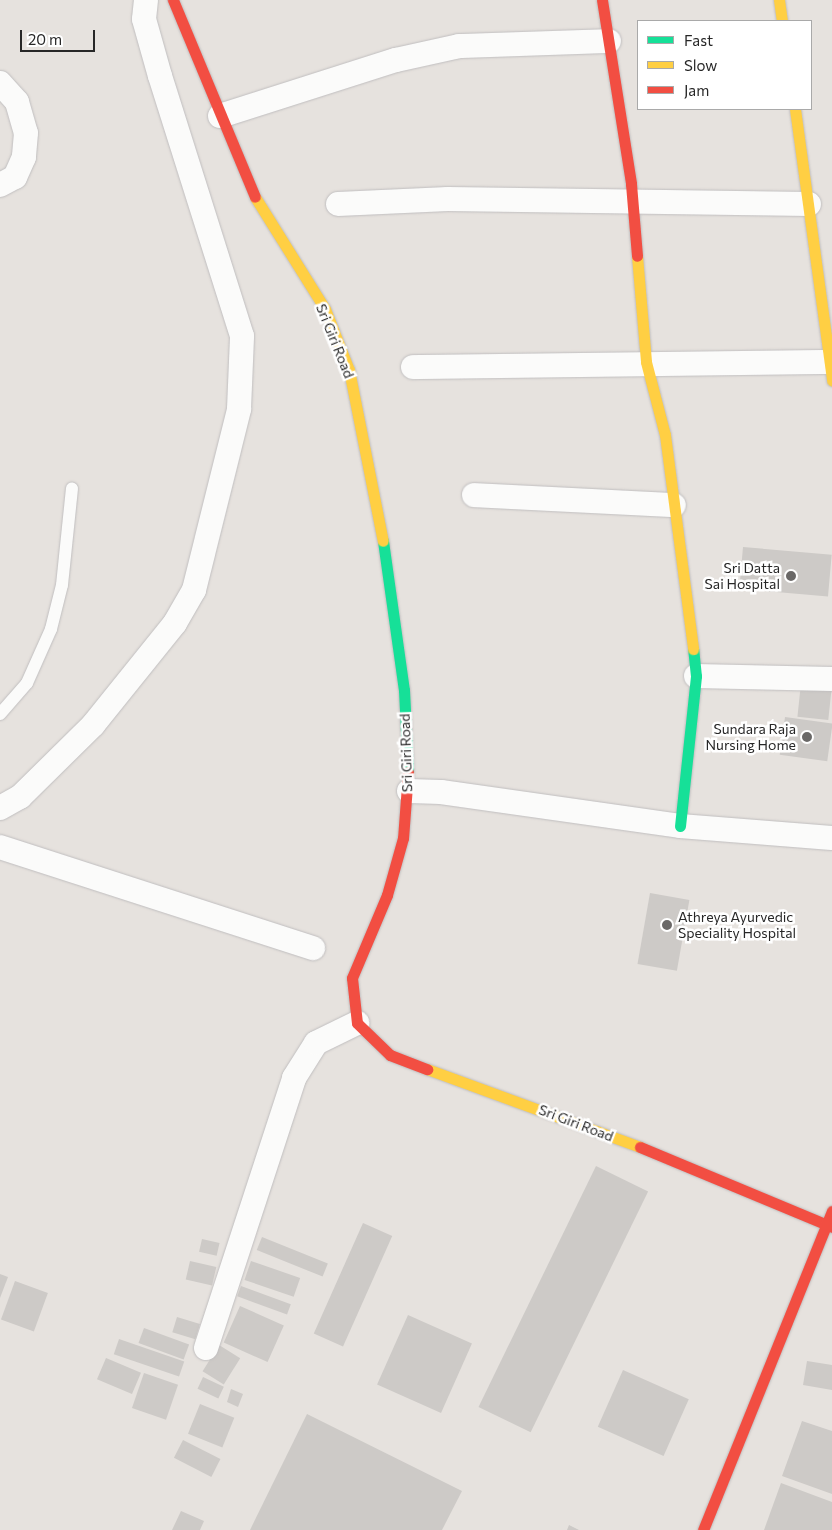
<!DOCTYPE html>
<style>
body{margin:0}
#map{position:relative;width:832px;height:1530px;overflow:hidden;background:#e6e2de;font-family:Commissioner,sans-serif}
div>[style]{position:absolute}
.building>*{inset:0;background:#cdcac7;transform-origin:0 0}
.roads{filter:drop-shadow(0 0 1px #c0bebf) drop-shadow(0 0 1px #c0bebf)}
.lane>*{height:12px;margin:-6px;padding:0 6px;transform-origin:6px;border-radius:6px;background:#fbfbfa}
.street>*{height:24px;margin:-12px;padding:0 12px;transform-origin:12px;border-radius:12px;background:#fbfbfa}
.fast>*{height:11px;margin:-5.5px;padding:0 5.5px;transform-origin:5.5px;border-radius:5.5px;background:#16e098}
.slow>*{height:11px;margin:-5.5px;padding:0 5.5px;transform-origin:5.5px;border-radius:5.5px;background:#ffcf43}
.jam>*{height:11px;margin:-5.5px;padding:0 5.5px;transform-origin:5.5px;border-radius:5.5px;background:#f24e42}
.dots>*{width:14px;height:14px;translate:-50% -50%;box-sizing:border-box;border:2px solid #fff;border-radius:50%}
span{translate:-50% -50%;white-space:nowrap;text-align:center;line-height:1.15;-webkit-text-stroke:5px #fff;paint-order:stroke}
.street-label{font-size:14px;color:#272727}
.poi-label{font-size:14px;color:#272727}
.right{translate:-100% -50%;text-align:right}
.left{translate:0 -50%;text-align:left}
.legend{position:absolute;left:637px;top:20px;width:175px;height:90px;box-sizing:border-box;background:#fff;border:1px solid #a9a9a9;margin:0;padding:6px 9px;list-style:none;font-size:15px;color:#272727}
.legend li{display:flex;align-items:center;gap:10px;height:25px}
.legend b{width:25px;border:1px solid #a9a9a9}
.scale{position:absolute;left:20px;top:30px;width:75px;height:22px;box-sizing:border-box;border:2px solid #272727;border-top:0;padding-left:6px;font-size:15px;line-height:18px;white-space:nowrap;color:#272727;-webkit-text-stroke:4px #fff;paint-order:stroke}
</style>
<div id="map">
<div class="building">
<i style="left:743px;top:547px;width:89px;height:42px;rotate:5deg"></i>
<i style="left:801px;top:683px;width:31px;height:34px;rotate:6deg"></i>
<i style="left:785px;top:717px;width:48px;height:38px;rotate:8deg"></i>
<i style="left:650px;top:893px;width:40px;height:72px;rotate:10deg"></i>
<i style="left:596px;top:1166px;width:58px;height:268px;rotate:26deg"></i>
<i style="left:363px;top:1223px;width:32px;height:121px;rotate:24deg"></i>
<i style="left:262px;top:1237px;width:71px;height:14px;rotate:22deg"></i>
<i style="left:202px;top:1239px;width:18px;height:13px;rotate:13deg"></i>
<i style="left:190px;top:1261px;width:27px;height:19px;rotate:13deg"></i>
<i style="left:251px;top:1261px;width:52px;height:20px;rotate:19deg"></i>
<i style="clip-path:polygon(0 1274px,8px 1277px,0 1298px)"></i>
<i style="left:15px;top:1281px;width:35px;height:41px;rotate:20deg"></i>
<i style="left:241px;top:1286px;width:53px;height:11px;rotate:20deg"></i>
<i style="left:240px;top:1306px;width:48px;height:40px;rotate:24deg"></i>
<i style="left:408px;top:1315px;width:70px;height:76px;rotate:24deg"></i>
<i style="left:177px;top:1317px;width:24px;height:16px;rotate:17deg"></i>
<i style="left:144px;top:1328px;width:48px;height:16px;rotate:20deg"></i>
<i style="left:119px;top:1339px;width:69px;height:16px;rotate:19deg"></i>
<i style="left:219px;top:1345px;width:25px;height:31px;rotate:32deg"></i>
<i style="left:106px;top:1358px;width:38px;height:23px;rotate:23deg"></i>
<i style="clip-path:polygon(807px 1361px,832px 1365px,832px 1390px,803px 1385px)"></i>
<i style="left:623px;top:1370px;width:72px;height:62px;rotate:24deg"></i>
<i style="left:144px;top:1373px;width:36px;height:37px;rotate:19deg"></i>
<i style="left:203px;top:1377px;width:23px;height:13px;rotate:25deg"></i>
<i style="clip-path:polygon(231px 1389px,243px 1394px,238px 1407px,227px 1402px)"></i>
<i style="left:200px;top:1404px;width:37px;height:32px;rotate:22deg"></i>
<i style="clip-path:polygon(307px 1414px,462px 1491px,442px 1530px,250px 1530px)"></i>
<i style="clip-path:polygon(802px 1421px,832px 1431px,832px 1494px,782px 1476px)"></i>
<i style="left:183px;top:1440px;width:42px;height:20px;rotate:27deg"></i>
<i style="clip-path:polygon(781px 1483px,832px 1502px,832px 1530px,764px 1530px)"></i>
<i style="clip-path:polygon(181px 1511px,204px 1521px,200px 1530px,172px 1530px)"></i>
<i style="clip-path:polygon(569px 1525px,579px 1530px,567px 1530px)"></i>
</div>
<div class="roads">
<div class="lane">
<i style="left:0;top:714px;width:41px;rotate:-48.9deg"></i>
<i style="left:27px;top:683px;width:59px;rotate:-66deg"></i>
<i style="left:51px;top:629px;width:45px;rotate:-76deg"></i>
<i style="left:62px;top:585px;width:97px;rotate:-84.1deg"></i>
</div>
<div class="street">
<i style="left:0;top:83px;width:25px;rotate:48deg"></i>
<i style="left:17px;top:102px;width:32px;rotate:74deg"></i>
<i style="left:26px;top:133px;width:24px;rotate:95deg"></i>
<i style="left:24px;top:157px;width:22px;rotate:114deg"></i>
<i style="left:15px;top:177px;width:17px;rotate:152deg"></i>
<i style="left:220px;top:116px;width:185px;rotate:-17.7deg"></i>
<i style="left:396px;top:60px;width:65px;rotate:-12.5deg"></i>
<i style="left:459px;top:46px;width:150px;rotate:-1.9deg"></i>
<i style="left:338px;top:204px;width:110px;rotate:-2.6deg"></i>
<i style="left:448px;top:199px;width:361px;rotate:0.8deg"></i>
<i style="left:413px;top:367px;width:417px;rotate:-0.7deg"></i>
<i style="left:474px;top:495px;width:200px;rotate:2.9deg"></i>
<i style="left:696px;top:676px;width:136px;rotate:1.3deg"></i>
<i style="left:409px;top:791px;width:32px;rotate:2deg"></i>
<i style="left:441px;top:792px;width:241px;rotate:8.1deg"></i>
<i style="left:680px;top:826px;width:152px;rotate:4.5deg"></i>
<i style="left:0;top:808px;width:23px;rotate:-29deg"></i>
<i style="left:20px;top:797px;width:103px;rotate:-44.6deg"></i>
<i style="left:93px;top:725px;width:131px;rotate:-51.2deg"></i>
<i style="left:175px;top:623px;width:38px;rotate:-60deg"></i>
<i style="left:194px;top:590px;width:187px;rotate:-76deg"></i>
<i style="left:239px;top:409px;width:73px;rotate:-87.6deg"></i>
<i style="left:242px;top:336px;width:273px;rotate:-107.5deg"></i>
<i style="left:160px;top:76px;width:59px;rotate:-105.7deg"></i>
<i style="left:144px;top:19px;width:19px;rotate:-84deg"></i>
<i style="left:0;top:847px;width:329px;rotate:17.9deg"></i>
<i style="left:206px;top:1348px;width:284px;rotate:-71.9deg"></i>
<i style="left:294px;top:1078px;width:41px;rotate:-57.8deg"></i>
<i style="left:316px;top:1043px;width:46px;rotate:-26deg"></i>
</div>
<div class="fast">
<i style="left:383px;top:541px;width:150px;rotate:82deg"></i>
<i style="left:404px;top:690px;width:82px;rotate:87.2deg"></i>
<i style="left:680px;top:826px;width:151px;rotate:-83.9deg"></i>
<i style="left:696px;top:676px;width:27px;rotate:-96deg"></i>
</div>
<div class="slow">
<i style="left:779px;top:0;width:21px;rotate:82deg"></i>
<i style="left:795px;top:109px;width:274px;rotate:82.2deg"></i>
<i style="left:255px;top:197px;width:132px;rotate:58deg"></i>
<i style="left:325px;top:309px;width:66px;rotate:68.5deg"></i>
<i style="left:349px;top:370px;width:174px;rotate:78.8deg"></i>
<i style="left:637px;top:256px;width:106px;rotate:85.1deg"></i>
<i style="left:646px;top:362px;width:75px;rotate:75.4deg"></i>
<i style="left:665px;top:435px;width:216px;rotate:82.5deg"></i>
<i style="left:427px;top:1069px;width:227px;rotate:20.1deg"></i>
</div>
<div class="jam">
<i style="left:173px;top:0;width:213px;rotate:67.4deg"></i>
<i style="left:602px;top:0;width:186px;rotate:81deg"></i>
<i style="left:631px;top:184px;width:72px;rotate:85.2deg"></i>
<i style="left:408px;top:772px;width:66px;rotate:94.3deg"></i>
<i style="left:403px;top:838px;width:59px;rotate:105.7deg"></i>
<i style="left:387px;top:895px;width:90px;rotate:112.9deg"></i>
<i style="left:352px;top:978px;width:45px;rotate:83.7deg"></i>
<i style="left:357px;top:1023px;width:46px;rotate:44.1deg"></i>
<i style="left:390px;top:1055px;width:40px;rotate:21deg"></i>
<i style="left:640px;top:1147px;width:208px;rotate:22.6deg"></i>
<i style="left:703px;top:1530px;width:344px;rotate:-68deg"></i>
</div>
</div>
<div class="dots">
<i style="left:791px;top:576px;background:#6a6867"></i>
<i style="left:807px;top:737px;background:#6a6867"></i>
<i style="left:667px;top:925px;background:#6a6867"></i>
</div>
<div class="street-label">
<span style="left:335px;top:341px;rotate:68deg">Sri Giri Road</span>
<span style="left:406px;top:753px;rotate:-92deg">Sri Giri Road</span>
<span style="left:576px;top:1123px;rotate:21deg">Sri Giri Road</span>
</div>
<div class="poi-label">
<span class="right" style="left:780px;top:576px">Sri Datta<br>Sai Hospital</span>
<span class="right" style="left:796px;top:737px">Sundara Raja<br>Nursing Home</span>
<span class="left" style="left:678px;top:925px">Athreya Ayurvedic<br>Speciality Hospital</span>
</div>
<ul class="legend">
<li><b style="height:6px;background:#16e098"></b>Fast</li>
<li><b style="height:6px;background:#ffcf43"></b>Slow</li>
<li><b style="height:6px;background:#f24e42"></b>Jam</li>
</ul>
<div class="scale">20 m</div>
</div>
